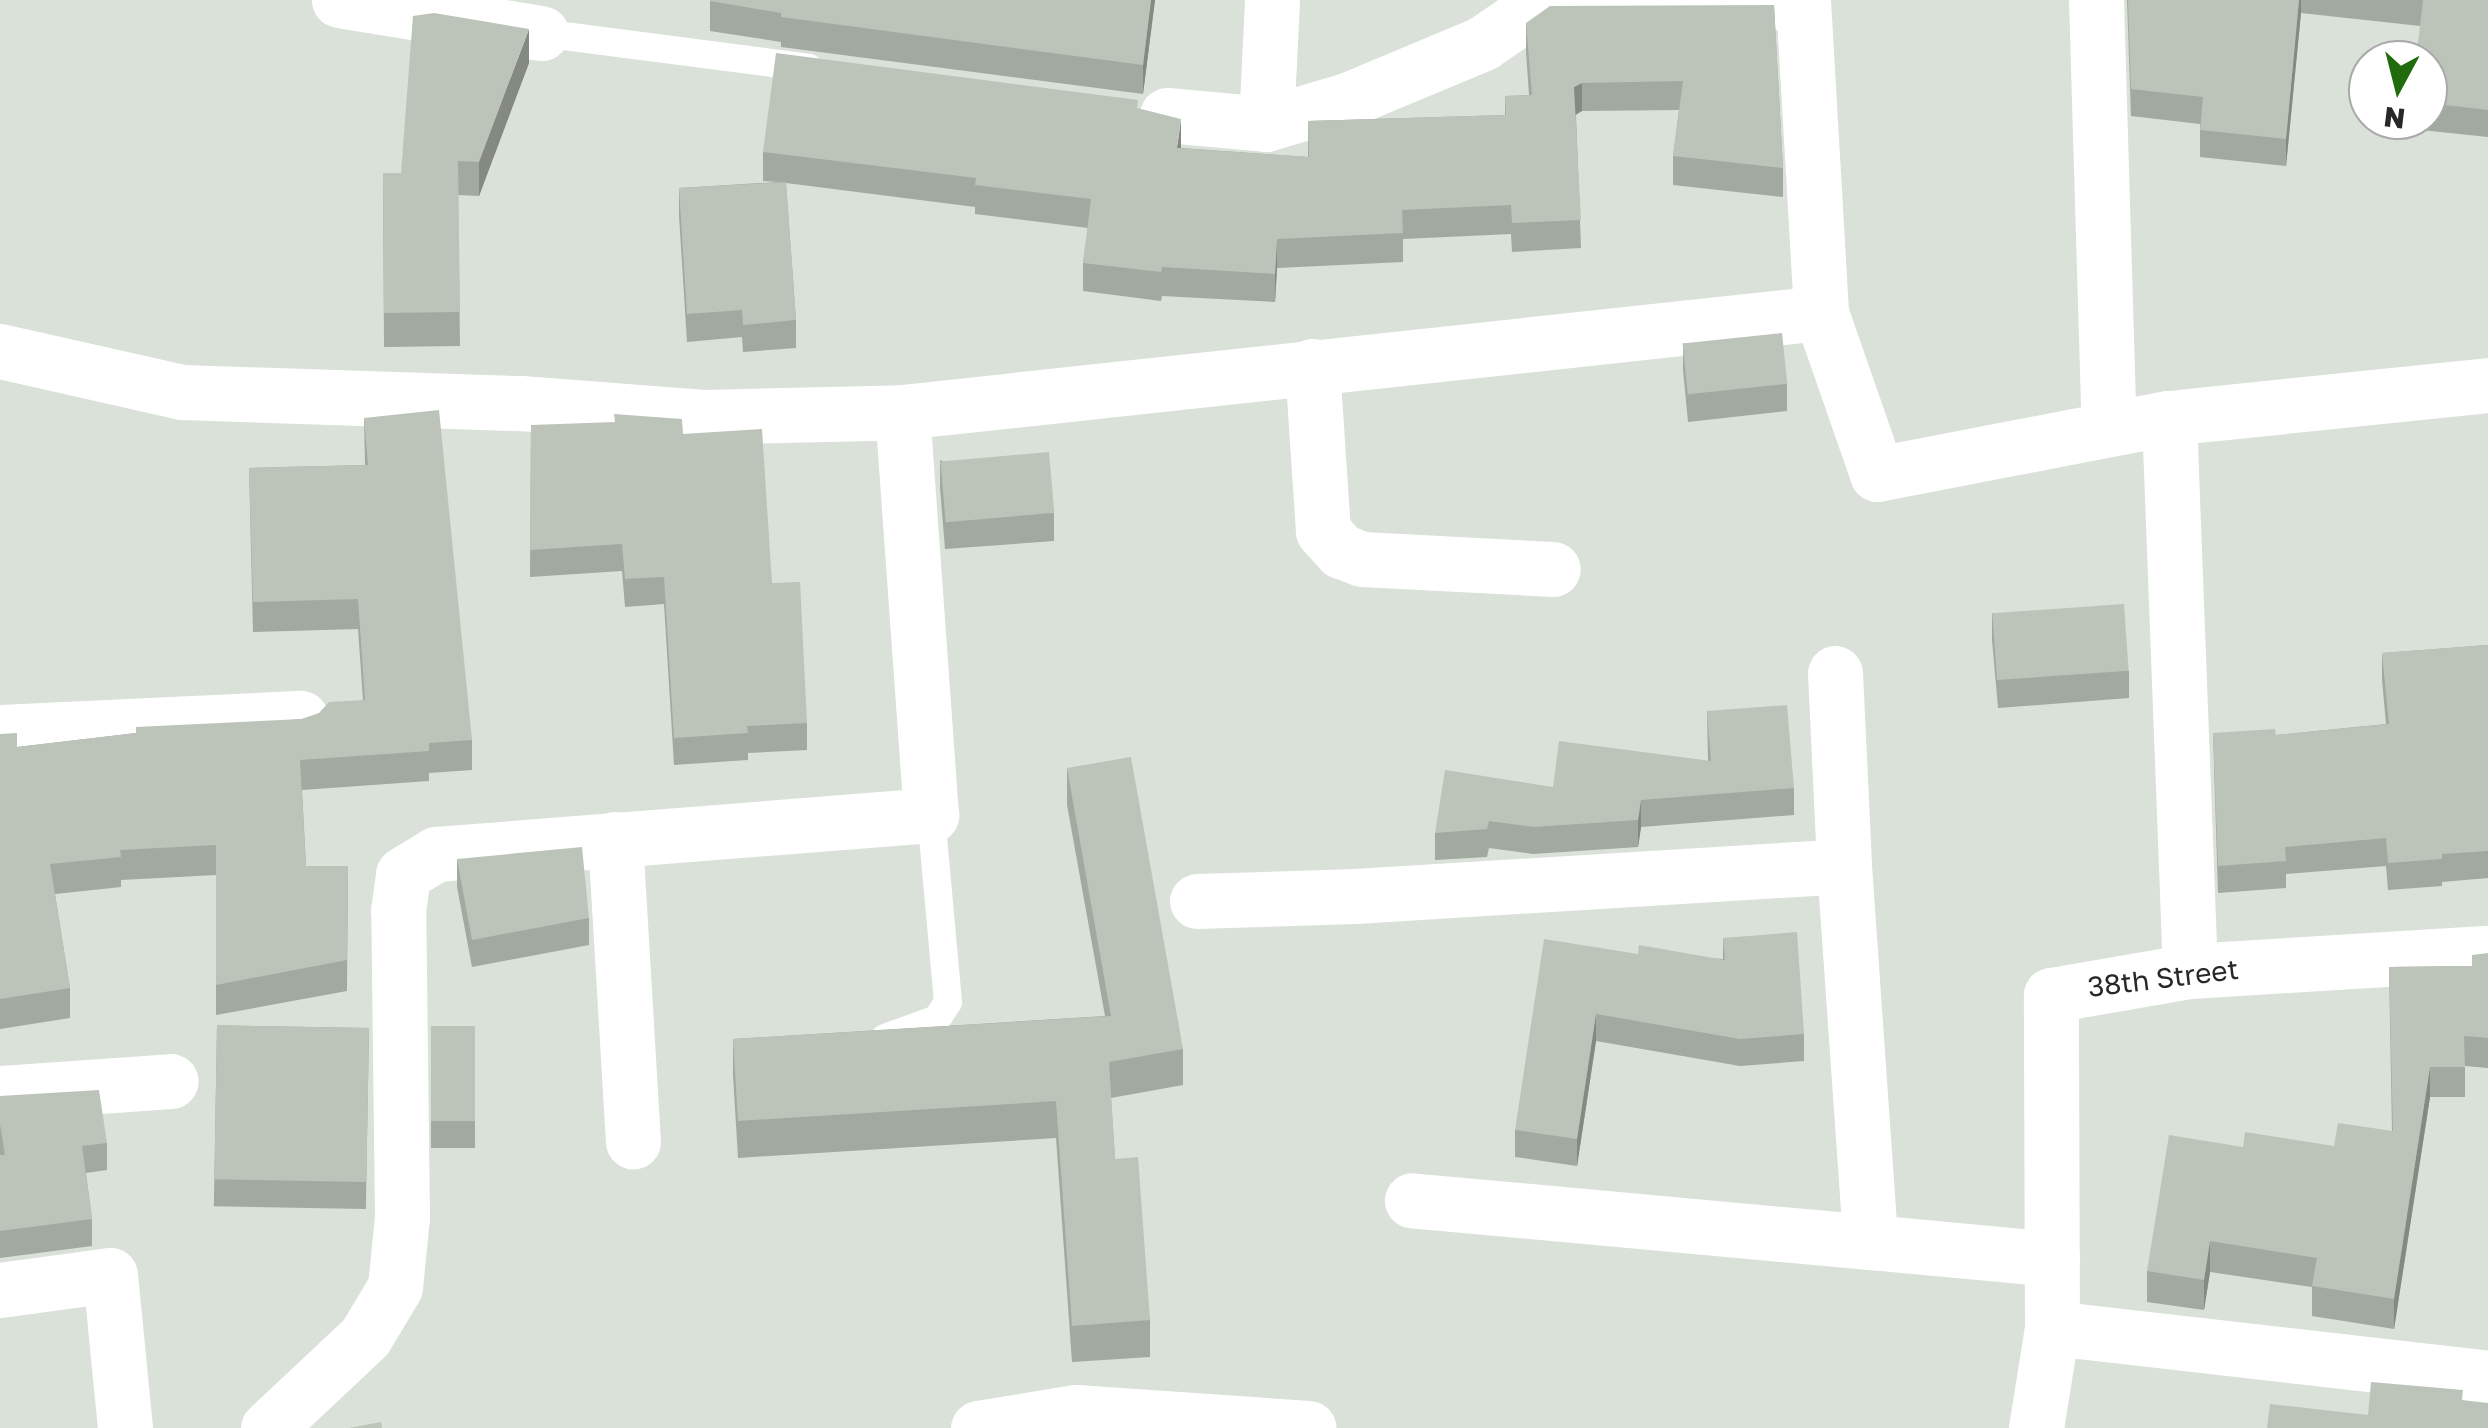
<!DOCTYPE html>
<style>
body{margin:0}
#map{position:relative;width:2488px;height:1428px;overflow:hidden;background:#d9e1d8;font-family:"Golos Text",sans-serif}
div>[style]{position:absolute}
.lane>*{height:28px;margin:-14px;padding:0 14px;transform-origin:14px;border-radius:14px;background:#fff}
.street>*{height:55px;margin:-27.5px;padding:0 27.5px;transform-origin:27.5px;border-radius:27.5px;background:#fff}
.wall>*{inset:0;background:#a2a9a0;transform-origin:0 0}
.shaded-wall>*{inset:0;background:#848982}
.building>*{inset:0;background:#bcc4ba;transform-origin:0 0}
span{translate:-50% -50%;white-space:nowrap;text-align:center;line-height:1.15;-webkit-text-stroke:8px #fff;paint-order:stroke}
.street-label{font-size:28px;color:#262925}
.north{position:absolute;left:2348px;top:40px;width:100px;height:100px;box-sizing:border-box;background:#fff;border:2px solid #a8a9a8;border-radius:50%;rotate:187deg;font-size:28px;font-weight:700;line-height:40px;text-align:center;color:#262925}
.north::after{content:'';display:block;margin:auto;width:35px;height:45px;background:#206c0c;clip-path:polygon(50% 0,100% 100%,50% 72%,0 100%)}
</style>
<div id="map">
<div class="lane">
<i style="left:541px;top:33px;width:270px;rotate:7.4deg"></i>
<i style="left:885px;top:1038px;width:55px;rotate:-20.1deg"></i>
<i style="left:937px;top:1019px;width:20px;rotate:-57deg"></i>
<i style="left:948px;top:1002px;width:188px;rotate:-95.2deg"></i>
</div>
<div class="street">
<i style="left:339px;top:0;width:205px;rotate:9.3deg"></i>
<i style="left:1803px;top:0;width:314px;rotate:86.7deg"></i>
<i style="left:2096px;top:0;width:429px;rotate:88.3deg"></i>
<i style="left:1540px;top:4px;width:263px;rotate:-0.4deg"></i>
<i style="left:1167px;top:115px;width:99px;rotate:5.2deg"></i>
<i style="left:1266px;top:124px;width:84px;rotate:-16.5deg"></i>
<i style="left:1347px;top:100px;width:147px;rotate:-22.7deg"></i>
<i style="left:1483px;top:43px;width:69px;rotate:-34.4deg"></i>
<i style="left:1540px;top:4px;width:4px;rotate:-90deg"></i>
<i style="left:1266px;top:124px;width:124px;rotate:-87.2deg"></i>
<i style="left:0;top:351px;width:187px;rotate:12.7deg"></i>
<i style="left:182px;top:392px;width:339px;rotate:1.9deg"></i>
<i style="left:521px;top:403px;width:183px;rotate:4.4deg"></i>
<i style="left:703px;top:417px;width:199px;rotate:-1.4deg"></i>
<i style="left:902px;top:412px;width:924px;rotate:-6.15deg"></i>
<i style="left:1821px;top:313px;width:170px;rotate:70.8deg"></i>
<i style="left:1877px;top:474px;width:297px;rotate:-10.9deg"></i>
<i style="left:2169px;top:418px;width:321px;rotate:-5.9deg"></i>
<i style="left:1312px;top:366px;width:165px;rotate:86.2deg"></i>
<i style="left:1323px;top:531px;width:27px;rotate:48deg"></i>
<i style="left:1341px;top:551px;width:22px;rotate:21deg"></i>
<i style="left:1362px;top:559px;width:191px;rotate:3deg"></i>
<i style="left:2169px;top:418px;width:553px;rotate:87.83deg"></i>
<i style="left:1835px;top:673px;width:193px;rotate:87.3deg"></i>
<i style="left:0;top:732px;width:301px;rotate:-2.7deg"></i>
<i style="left:615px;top:839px;width:303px;rotate:86.6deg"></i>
<i style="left:1197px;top:901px;width:158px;rotate:-1.8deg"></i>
<i style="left:1355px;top:896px;width:490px;rotate:-3.5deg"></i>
<i style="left:1844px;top:866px;width:377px;rotate:86deg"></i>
<i style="left:1870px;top:1242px;width:460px;rotate:-174.8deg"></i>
<i style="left:0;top:1093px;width:171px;rotate:-4deg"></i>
<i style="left:1870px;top:1242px;width:183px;rotate:5.3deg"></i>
<i style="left:0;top:1290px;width:111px;rotate:-7.8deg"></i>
<i style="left:110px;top:1275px;width:154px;rotate:84.4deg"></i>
<i style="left:2052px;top:1328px;width:439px;rotate:6.5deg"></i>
<i style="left:268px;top:1428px;width:133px;rotate:-43.2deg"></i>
<i style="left:365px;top:1337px;width:58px;rotate:-59deg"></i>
<i style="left:395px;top:1287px;width:70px;rotate:-84.3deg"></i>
<i style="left:402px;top:1217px;width:306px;rotate:-90.7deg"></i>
<i style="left:398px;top:911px;width:37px;rotate:-82deg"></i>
<i style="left:403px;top:874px;width:39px;rotate:-31deg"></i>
<i style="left:436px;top:854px;width:497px;rotate:-4.5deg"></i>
<i style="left:931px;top:815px;width:404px;rotate:-94.1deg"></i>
<i style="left:978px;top:1428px;width:99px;rotate:-9.3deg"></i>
<i style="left:1076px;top:1412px;width:233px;rotate:3.9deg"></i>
<i style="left:2036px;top:1428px;width:101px;rotate:-80.9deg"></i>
<i style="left:2052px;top:1328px;width:333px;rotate:-90.2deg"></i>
<i style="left:2051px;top:995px;width:141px;rotate:-9.8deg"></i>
<i style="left:2190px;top:971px;width:299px;rotate:-3.5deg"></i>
</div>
<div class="wall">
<i style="clip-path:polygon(710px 0,1155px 0,1143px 94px,781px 47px,781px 42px,710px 31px)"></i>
<i style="clip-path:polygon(2127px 0,2488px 0,2488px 137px,2412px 129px,2412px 120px,2428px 120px,2428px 60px,2420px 26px,2301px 13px,2286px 166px,2200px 157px,2200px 124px,2131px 116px)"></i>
<i style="clip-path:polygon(1774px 5px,1783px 168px,1783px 197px,1673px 185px,1673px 156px,1679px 110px,1582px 111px,1576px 115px,1581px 248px,1512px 252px,1511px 234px,1403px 239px,1403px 262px,1277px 268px,1275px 302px,1162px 296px,1161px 301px,1083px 291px,1083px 263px,1088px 228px,975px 214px,975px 207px,786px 183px,796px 320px,796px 348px,743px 352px,742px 337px,687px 342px,679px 216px,679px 188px,778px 182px,763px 181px,763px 152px,1138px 109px,1181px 148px,1308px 157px,1308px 121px,1505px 115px,1505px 96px,1529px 95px,1526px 52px,1526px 23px)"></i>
<i style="clip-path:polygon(529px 63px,479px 196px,458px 195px,460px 346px,384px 347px,383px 173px,401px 173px)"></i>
<i style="clip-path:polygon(1683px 343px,1787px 384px,1787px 411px,1688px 422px,1683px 370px)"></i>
<i style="clip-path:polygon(364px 418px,472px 740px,472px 770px,429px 773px,429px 781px,302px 790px,306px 866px,348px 866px,347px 991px,216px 1015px,216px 875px,121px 880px,121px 887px,55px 894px,70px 988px,70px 1018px,0 1029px,0 734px,17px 747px,136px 733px,302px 719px,363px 700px,358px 629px,253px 632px,249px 468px,365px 465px)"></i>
<i style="clip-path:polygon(531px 425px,683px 434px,772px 583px,807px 723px,807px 750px,748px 753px,748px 760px,674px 765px,664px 604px,625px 607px,622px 571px,530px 577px)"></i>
<i style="clip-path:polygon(940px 460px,1054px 513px,1054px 541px,945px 549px,940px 488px)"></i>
<i style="clip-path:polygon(1992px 613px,2129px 671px,2129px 698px,1998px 708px,1992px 640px)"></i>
<i style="clip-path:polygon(2488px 645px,2488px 878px,2442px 882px,2442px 886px,2388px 890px,2386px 866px,2286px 874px,2286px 888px,2218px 893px,2213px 733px,2276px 735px,2386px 724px,2382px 680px,2382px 653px)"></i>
<i style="clip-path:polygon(1707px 711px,1794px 788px,1794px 815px,1641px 827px,1638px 847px,1533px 854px,1489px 848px,1487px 857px,1435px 860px,1435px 833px,1553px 787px,1708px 761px)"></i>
<i style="clip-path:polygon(1067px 768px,1183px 1049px,1183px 1085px,1111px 1098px,1115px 1159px,1150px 1320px,1150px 1357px,1072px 1362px,1056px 1138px,738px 1158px,733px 1075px,733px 1039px,1105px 1016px,1067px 805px)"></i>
<i style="clip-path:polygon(457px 859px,589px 918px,589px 945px,472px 967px,457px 887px)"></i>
<i style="clip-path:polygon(1723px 938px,1804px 1034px,1804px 1061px,1740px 1066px,1596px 1041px,1577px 1166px,1515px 1157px,1515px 1130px,1638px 954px,1723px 959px)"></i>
<i style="clip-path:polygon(2488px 953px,2488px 1068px,2465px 1066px,2465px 1097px,2430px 1097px,2394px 1329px,2312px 1316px,2312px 1287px,2210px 1272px,2204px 1310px,2147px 1302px,2147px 1271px,2243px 1147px,2334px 1146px,2392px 1131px,2389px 967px,2472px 966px)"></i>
<i style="left:431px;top:1026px;width:44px;height:122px"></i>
<i style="left:369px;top:1028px;width:181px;height:152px;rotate:91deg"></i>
<i style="clip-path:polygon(0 1096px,107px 1143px,107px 1170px,86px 1173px,92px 1219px,92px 1246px,0 1258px)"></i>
</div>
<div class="shaded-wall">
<i style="clip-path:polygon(1151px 0,1155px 0,1143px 94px,1143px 65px)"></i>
<i style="clip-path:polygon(2299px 0,2301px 0,2301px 13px,2286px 166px,2286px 139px)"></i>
<i style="clip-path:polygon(529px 29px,529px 63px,479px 196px,479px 162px)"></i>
<i style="clip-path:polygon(1582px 83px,1582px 111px,1574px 115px,1574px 87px)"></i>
<i style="clip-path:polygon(1181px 119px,1181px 148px,1177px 148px)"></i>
<i style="clip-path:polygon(1277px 239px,1277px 268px,1275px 302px,1275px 274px)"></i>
<i style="clip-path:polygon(1641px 800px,1641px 827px,1638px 847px,1638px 820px)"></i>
<i style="clip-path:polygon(1596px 1014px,1596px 1041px,1577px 1166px,1577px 1139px)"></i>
<i style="clip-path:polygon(2430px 1067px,2430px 1097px,2394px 1329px,2394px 1299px)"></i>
<i style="clip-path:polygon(2210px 1241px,2210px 1272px,2204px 1310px,2204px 1280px)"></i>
</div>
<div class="building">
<i style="clip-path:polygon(710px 0,1151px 0,1143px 65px,781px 17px,781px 13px,710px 1px)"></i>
<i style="clip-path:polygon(2128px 0,2299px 0,2286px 139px,2200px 130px,2203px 97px,2131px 89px)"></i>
<i style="clip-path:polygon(2423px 0,2488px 0,2488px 110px,2428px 103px,2428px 60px,2416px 60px)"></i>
<i style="clip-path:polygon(1774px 5px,1783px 168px,1673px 156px,1683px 81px,1582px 83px,1574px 87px,1581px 220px,1512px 223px,1511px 205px,1402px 210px,1403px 233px,1277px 239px,1275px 274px,1162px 267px,1161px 272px,1083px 263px,1091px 199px,975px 185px,976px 178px,763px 152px,776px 53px,1138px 100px,1137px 108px,1181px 119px,1177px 148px,1309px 157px,1308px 121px,1506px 115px,1505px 96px,1532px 95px,1526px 23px,1550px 6px)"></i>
<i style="clip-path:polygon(434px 13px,529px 29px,479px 162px,458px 161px,460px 312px,384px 313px,383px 173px,401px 173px,413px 16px)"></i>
<i style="clip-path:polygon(786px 182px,796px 320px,743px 325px,742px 310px,687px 314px,679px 188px)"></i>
<i style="left:1782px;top:333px;width:51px;height:100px;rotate:84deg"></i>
<i style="clip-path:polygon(439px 410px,472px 740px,429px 743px,429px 751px,300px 760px,306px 866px,348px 866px,347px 960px,216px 985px,216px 845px,120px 850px,121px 857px,50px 864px,70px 988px,0 999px,0 734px,17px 733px,17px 747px,136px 733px,136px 727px,302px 719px,319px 713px,329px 702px,365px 700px,358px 599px,253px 602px,249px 468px,368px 465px,364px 418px)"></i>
<i style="clip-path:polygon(614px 414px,682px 419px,683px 434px,762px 429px,772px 583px,800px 582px,807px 723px,747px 726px,748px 733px,674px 738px,664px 577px,625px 579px,622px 544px,530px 550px,531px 425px,615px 422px)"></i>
<i style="left:1049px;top:452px;width:61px;height:109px;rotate:85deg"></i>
<i style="left:2124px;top:604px;width:67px;height:132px;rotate:86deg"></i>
<i style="clip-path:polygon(2488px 645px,2488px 851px,2442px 854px,2442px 859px,2388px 863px,2386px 838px,2285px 847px,2286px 861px,2218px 866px,2213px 733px,2275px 729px,2276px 735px,2389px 724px,2382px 653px)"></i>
<i style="clip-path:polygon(1787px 705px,1794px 788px,1641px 800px,1638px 820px,1533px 827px,1489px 821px,1487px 829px,1435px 833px,1445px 770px,1553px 787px,1559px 741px,1711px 761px,1707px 711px)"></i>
<i style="clip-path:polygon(1131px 757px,1183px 1049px,1109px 1062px,1115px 1159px,1138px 1157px,1150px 1320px,1072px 1326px,1056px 1101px,738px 1121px,733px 1039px,1111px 1016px,1067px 768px)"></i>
<i style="clip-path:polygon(582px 847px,589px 918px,472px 940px,457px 859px)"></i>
<i style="clip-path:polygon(1797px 932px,1804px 1034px,1740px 1039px,1596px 1014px,1577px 1139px,1515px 1130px,1544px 939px,1638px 954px,1639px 945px,1725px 960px,1723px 938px)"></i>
<i style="clip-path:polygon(2488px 953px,2488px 1038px,2464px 1036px,2465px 1067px,2430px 1067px,2394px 1299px,2312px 1286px,2317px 1258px,2210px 1241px,2204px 1280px,2147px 1271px,2169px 1135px,2243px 1147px,2245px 1132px,2334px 1146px,2338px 1123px,2393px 1131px,2389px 967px,2472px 966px,2472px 955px)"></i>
<i style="left:431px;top:1026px;width:44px;height:95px"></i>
<i style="left:369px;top:1028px;width:154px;height:152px;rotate:91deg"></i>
<i style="clip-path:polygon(99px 1090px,107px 1143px,82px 1146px,92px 1219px,0 1231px,0 1155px,5px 1155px,0 1124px,0 1096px)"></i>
<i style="clip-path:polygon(2371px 1382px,2463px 1390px,2462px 1400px,2488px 1403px,2488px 1428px,2267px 1428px,2270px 1404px,2368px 1415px)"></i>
<i style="clip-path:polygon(381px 1422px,382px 1428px,349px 1428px)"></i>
</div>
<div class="street-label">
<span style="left:2163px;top:978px;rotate:-7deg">38th Street</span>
</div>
<div class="north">N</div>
</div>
